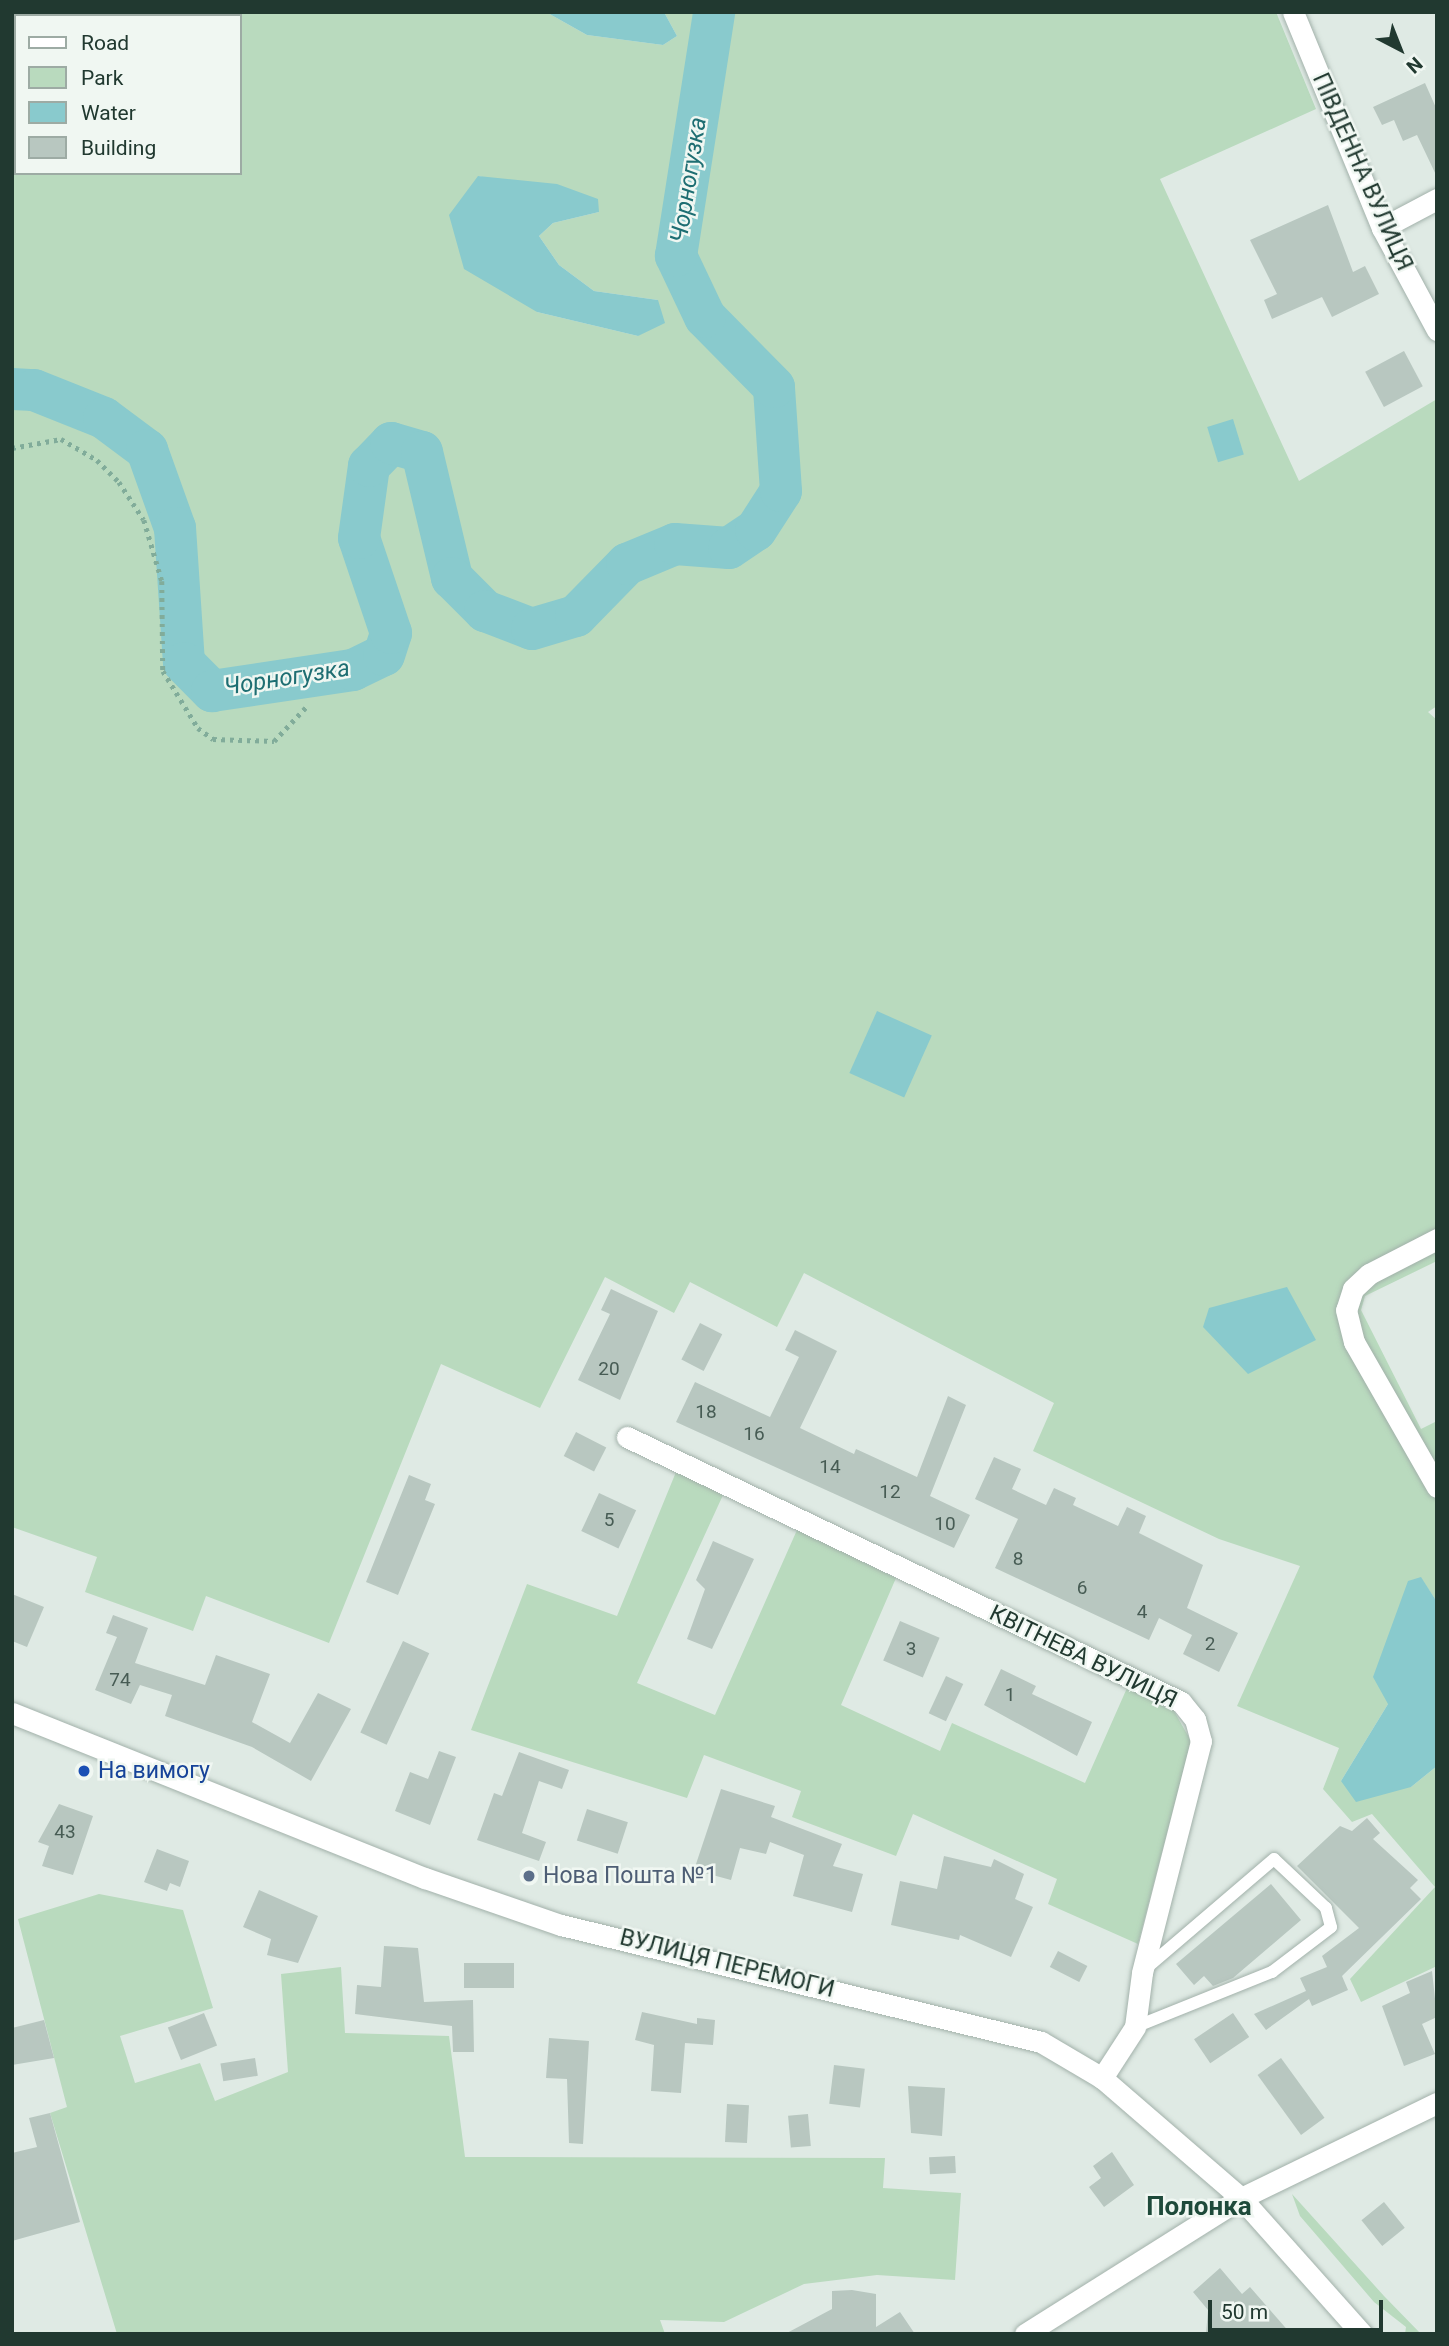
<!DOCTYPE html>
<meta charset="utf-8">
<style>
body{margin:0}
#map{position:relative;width:1449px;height:2346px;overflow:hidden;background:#dfeae4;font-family:Roboto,sans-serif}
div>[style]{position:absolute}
.green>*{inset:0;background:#b9dabe}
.water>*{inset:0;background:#89cacd;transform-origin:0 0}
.river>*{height:42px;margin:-21px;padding:0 21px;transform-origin:21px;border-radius:21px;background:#89cacd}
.building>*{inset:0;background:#b8c7c0;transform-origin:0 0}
.path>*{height:4.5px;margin-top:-2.25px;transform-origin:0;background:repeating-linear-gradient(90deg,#81ac9a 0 3.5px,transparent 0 8.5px)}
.roads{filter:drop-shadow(0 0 2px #a2b1aa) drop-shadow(0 0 2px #a2b1aa)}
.service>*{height:12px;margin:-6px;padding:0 6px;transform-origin:6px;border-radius:6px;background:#fff}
.minor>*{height:21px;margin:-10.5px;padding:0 10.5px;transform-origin:10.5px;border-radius:10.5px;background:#fff}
.secondary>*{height:21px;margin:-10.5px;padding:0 10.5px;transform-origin:10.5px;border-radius:10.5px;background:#fff}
.dots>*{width:19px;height:19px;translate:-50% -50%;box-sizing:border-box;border:4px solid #f0f7f2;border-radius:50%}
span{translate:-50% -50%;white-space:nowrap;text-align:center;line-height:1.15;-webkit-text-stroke:5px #f0f7f2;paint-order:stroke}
.number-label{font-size:19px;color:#475c54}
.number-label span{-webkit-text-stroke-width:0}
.street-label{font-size:23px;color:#213930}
.transit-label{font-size:23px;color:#164399}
.left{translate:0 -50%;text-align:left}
.service-label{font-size:23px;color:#4e5e75}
.water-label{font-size:24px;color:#1e6e72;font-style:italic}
.quarter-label{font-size:26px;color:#1e4a3a;font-weight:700}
.frame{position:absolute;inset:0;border:14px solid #213930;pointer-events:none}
.legend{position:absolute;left:14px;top:14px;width:228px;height:161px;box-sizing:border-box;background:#f0f7f2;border:2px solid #9daba4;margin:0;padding:9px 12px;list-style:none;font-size:21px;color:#213930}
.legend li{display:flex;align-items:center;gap:14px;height:35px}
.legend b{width:35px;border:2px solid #9daba4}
.north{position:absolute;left:1365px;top:14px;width:70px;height:70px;-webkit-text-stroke:5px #f0f7f2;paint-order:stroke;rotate:138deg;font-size:19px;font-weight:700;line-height:28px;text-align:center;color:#213930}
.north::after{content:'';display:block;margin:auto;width:24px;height:32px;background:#213930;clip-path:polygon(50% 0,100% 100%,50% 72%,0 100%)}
.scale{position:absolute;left:1208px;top:2300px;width:175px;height:32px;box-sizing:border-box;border:4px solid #213930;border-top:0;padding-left:9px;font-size:21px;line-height:24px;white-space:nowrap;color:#213930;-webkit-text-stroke:5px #f0f7f2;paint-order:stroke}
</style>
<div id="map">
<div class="green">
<i style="clip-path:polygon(evenodd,12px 12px,546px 12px,587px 35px,663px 45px,677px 36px,664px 12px,1276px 12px,1316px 109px,1160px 179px,1299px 481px,1437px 399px,1437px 706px,1428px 712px,1437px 720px,1437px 1228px,1365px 1268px,1348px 1345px,1437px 1499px,1437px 1602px,1421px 1578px,1388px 1704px,1341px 1781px,1411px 1787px,1437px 1766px,1437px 1966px,1361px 2002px,1350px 1979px,1435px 1887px,1372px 1814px,1352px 1822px,1323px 1789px,1339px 1748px,1237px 1706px,1300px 1566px,1219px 1539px,1033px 1451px,1054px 1403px,804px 1273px,777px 1327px,690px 1282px,674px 1313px,605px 1277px,540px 1408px,441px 1364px,329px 1643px,206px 1596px,193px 1631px,85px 1592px,97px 1557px,12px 1527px,12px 412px,19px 397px,12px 371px,12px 12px,16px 16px,240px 16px,240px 173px,16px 173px,16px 16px,12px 12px,479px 176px,599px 212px,553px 223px,539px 236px,559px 265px,594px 291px,658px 300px,638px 336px,537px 312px,479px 176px)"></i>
<i style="clip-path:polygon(1437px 1247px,1437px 1261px,1365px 1296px,1361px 1310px,1421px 1429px,1437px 1421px,1437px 1477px,1360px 1340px,1353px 1310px,1358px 1293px,1373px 1278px)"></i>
<i style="clip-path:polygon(676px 1472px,723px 1495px,637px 1683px,715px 1715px,797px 1530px,896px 1578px,841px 1705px,940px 1751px,952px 1723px,1085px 1783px,1127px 1688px,1174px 1711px,1191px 1741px,1138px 1944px,1048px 1904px,1057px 1879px,913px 1814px,896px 1856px,792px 1817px,801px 1791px,704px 1755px,687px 1798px,471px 1730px,527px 1584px,617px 1616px)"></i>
<i style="clip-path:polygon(99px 1894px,183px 1910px,213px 2008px,120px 2036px,135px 2083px,200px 2063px,215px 2101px,288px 2072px,281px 1974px,341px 1967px,345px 2033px,449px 2036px,465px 2157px,885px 2158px,883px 2188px,961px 2193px,955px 2280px,877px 2275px,804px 2284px,724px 2322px,660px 2320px,665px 2334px,117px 2334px,50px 2113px,67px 2107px,18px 1919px)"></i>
<i style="clip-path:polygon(1292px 2194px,1384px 2296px,1421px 2334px,1405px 2334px,1406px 2327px,1374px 2302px,1300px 2216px)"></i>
</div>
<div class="water">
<i style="clip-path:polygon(546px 12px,664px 12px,677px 36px,663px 45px,587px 35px)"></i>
<i style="clip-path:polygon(478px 176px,557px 184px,598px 199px,599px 212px,553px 223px,539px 236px,559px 265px,594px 291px,658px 300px,665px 323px,638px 336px,537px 312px,464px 269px,449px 215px)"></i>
<i style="clip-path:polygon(12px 371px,31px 386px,29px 397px,19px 397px,12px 412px)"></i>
<i style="left:1233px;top:419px;width:37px;height:27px;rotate:73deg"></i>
<i style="left:877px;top:1011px;width:60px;height:68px;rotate:24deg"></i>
<i style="clip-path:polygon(1287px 1287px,1316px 1340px,1248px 1374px,1203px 1327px,1209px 1308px)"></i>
<i style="clip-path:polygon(1421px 1577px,1437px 1602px,1437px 1766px,1411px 1787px,1356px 1802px,1341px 1781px,1388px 1704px,1373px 1677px,1408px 1581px)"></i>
</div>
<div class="river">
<i style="left:12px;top:389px;width:22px;rotate:3deg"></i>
<i style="left:34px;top:390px;width:75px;rotate:21.8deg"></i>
<i style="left:104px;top:418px;width:54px;rotate:36.7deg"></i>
<i style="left:147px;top:450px;width:83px;rotate:70.3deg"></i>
<i style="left:175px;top:528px;width:135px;rotate:86.2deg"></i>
<i style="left:184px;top:663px;width:40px;rotate:45deg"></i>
<i style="left:212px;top:691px;width:143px;rotate:-8.5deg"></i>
<i style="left:353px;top:670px;width:34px;rotate:-26deg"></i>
<i style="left:384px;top:655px;width:23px;rotate:-72deg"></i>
<i style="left:391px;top:633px;width:100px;rotate:-108.6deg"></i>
<i style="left:359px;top:538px;width:73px;rotate:-82.1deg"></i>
<i style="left:369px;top:466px;width:32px;rotate:-46deg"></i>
<i style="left:391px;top:443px;width:32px;rotate:16deg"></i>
<i style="left:422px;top:452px;width:130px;rotate:76.6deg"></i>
<i style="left:452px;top:578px;width:47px;rotate:45deg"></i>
<i style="left:485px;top:611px;width:50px;rotate:21deg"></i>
<i style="left:532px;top:629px;width:46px;rotate:-16.5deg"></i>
<i style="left:576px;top:616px;width:73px;rotate:-45.6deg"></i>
<i style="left:627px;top:564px;width:52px;rotate:-22.6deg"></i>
<i style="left:675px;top:544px;width:54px;rotate:4.2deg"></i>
<i style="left:729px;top:548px;width:32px;rotate:-34deg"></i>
<i style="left:756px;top:530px;width:46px;rotate:-57.3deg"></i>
<i style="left:781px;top:491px;width:104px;rotate:-93.9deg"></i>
<i style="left:774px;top:387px;width:98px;rotate:-134.6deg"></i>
<i style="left:705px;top:317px;width:68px;rotate:-115.4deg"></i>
<i style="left:676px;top:256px;width:247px;rotate:-81.1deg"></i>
</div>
<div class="building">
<i style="clip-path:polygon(1425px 83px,1437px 110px,1437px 177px,1417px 135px,1403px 141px,1394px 120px,1382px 125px,1373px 107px)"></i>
<i style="clip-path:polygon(1328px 205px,1353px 272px,1365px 266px,1379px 294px,1332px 317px,1322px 297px,1272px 319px,1264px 300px,1277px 294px,1250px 240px)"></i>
<i style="left:1404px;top:351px;width:40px;height:44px;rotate:62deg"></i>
<i style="clip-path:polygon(611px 1289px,658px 1311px,620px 1400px,578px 1380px,610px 1314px,601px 1310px)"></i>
<i style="left:700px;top:1323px;width:25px;height:41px;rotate:27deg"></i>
<i style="clip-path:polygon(795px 1330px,837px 1351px,800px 1428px,854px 1454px,856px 1449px,917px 1477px,948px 1396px,966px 1405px,930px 1496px,970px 1515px,954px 1548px,676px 1422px,695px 1382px,770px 1417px,799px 1357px,785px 1350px)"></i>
<i style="left:576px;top:1432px;width:34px;height:27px;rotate:27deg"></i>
<i style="clip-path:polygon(994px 1457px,1021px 1469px,1012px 1489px,1046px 1505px,1054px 1488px,1076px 1498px,1073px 1505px,1118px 1526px,1127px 1507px,1146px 1516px,1139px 1533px,1203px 1565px,1187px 1608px,1238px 1633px,1219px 1672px,1183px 1654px,1192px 1635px,1159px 1618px,1149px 1640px,995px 1568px,1018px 1519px,975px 1499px)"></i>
<i style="clip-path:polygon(409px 1475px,431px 1484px,425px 1500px,435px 1504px,398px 1595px,366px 1582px)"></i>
<i style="left:599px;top:1493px;width:41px;height:42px;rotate:25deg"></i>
<i style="clip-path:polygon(713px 1541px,754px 1559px,712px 1649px,687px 1639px,705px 1589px,696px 1580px)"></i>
<i style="clip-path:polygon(12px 1594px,44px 1607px,27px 1647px,12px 1641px)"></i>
<i style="clip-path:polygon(113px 1615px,148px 1628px,135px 1663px,205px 1685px,216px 1655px,270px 1674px,252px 1722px,290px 1743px,318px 1693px,351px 1709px,311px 1781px,252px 1747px,165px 1716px,172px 1695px,140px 1685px,131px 1704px,95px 1690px,117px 1637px,106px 1633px)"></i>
<i style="left:900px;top:1621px;width:43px;height:43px;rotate:23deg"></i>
<i style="left:403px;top:1641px;width:29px;height:101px;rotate:25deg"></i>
<i style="clip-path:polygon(1001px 1669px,1036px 1686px,1032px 1694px,1092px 1722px,1077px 1756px,984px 1705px)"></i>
<i style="left:946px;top:1676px;width:19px;height:41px;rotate:25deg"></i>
<i style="clip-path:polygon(439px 1751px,456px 1757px,430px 1825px,395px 1811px,410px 1772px,428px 1779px)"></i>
<i style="clip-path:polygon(519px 1752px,569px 1770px,562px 1789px,539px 1781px,522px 1833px,546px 1842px,539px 1861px,477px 1840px,494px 1793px,502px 1796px)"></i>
<i style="clip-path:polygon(721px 1789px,775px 1806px,771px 1817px,842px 1844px,833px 1866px,863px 1874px,852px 1912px,793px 1896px,804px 1855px,770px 1842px,766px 1854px,740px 1848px,731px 1880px,694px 1870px)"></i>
<i style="clip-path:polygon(59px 1804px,93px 1816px,73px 1875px,42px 1866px,49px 1846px,38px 1842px)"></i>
<i style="left:587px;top:1809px;width:43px;height:33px;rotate:18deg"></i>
<i style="clip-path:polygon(1367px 1818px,1380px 1833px,1373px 1839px,1418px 1880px,1410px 1888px,1421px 1899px,1342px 1976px,1348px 1990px,1312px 2006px,1309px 1999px,1266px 2030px,1254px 2014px,1306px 1991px,1300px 1978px,1327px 1967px,1322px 1956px,1359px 1928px,1297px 1866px,1340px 1826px,1352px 1831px)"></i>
<i style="clip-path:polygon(157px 1849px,189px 1861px,180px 1887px,170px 1883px,167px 1891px,144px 1882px)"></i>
<i style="clip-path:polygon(944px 1856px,991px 1867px,994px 1859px,1024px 1874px,1015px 1899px,1033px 1907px,1011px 1957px,960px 1935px,959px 1940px,891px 1925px,900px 1881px,937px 1889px)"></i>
<i style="clip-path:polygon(1271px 1884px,1301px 1920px,1233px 1978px,1213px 1986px,1204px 1976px,1194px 1985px,1176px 1964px)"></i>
<i style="clip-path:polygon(259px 1890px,318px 1916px,298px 1963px,267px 1955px,271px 1939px,243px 1927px)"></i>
<i style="clip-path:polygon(384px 1946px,418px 1948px,424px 2002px,473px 2000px,474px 2052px,453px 2052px,452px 2026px,355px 2014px,357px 1985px,381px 1987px)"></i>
<i style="left:1058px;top:1951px;width:33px;height:18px;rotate:27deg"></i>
<i style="left:514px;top:1963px;width:25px;height:50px;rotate:90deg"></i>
<i style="clip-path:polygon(1432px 1971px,1437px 2017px,1422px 2024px,1435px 2054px,1404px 2066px,1382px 2006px,1410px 1993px,1406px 1982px)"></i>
<i style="clip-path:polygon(642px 2012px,697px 2024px,697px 2018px,715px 2020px,713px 2045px,685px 2043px,681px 2093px,651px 2091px,654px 2045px,635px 2040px)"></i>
<i style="left:204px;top:2013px;width:35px;height:39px;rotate:68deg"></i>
<i style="left:1233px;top:2013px;width:29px;height:47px;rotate:56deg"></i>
<i style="clip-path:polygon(44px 2020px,54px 2058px,12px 2065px,12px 2028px)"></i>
<i style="clip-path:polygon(549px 2038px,589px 2041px,583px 2144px,569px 2143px,567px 2079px,546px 2078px)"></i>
<i style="left:255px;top:2058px;width:18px;height:35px;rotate:81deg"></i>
<i style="left:1281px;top:2058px;width:74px;height:29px;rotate:54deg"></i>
<i style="left:834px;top:2065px;width:31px;height:39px;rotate:7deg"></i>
<i style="clip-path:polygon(908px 2086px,945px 2088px,942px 2136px,911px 2133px)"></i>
<i style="left:727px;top:2104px;width:22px;height:38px;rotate:3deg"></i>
<i style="clip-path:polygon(50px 2113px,80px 2222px,12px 2241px,12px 2153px,37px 2147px,29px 2118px)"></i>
<i style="left:808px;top:2114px;width:32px;height:20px;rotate:85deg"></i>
<i style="clip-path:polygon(1112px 2152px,1134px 2185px,1104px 2207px,1089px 2187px,1101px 2178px,1093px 2166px)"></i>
<i style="left:955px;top:2156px;width:17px;height:26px;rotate:87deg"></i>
<i style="left:1384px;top:2202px;width:33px;height:29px;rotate:51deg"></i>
<i style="clip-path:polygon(1220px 2268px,1242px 2294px,1250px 2287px,1291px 2334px,1206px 2334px,1208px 2310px,1193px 2292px)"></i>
<i style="clip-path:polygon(852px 2290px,876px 2294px,876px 2327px,900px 2312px,915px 2334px,785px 2334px,832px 2309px,832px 2291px)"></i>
</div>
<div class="path">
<i style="left:12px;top:448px;width:50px;rotate:-10.4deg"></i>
<i style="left:61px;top:439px;width:42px;rotate:30.3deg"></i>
<i style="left:97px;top:460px;width:31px;rotate:45deg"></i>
<i style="left:119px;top:482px;width:45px;rotate:56.7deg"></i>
<i style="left:144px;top:520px;width:64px;rotate:73.6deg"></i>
<i style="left:162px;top:581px;width:90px;rotate:89.4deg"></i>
<i style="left:163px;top:671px;width:67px;rotate:58.4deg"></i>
<i style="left:198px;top:728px;width:19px;rotate:36deg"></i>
<i style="left:213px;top:739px;width:61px;rotate:1.9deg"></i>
<i style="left:274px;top:741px;width:48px;rotate:-46.7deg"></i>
</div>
<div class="roads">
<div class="service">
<i style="left:1135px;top:2027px;width:148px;rotate:-21.9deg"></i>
<i style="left:1272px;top:1972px;width:74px;rotate:-37.3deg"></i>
<i style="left:1331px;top:1927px;width:20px;rotate:-105deg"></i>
<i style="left:1326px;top:1908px;width:71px;rotate:-136.7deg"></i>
<i style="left:1274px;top:1859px;width:172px;rotate:139.5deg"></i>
</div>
<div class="minor">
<i style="left:1293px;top:12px;width:234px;rotate:67.6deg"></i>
<i style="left:1382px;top:228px;width:116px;rotate:61.7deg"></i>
<i style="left:1382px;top:228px;width:62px;rotate:-27.8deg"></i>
<i style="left:1437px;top:1239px;width:76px;rotate:152.8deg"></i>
<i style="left:1369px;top:1274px;width:22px;rotate:137deg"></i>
<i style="left:1353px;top:1289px;width:22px;rotate:108deg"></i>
<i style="left:1346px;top:1310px;width:33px;rotate:76deg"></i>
<i style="left:1354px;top:1342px;width:167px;rotate:60.2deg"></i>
<i style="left:627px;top:1437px;width:614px;rotate:25.56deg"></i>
<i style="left:1181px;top:1702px;width:22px;rotate:51deg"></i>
<i style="left:1195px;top:1719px;width:23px;rotate:75deg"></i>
<i style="left:1201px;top:1741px;width:239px;rotate:104.3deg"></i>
<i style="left:1142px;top:1973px;width:54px;rotate:97.4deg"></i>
<i style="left:1135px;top:2027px;width:61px;rotate:122.9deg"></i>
<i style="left:1025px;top:2334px;width:255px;rotate:-32.2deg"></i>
<i style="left:1241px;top:2198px;width:218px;rotate:-25.9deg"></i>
</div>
<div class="secondary">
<i style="left:12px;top:1713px;width:445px;rotate:21.8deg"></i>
<i style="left:425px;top:1878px;width:144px;rotate:19.1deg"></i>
<i style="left:561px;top:1925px;width:494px;rotate:13.7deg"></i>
<i style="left:1041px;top:2042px;width:71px;rotate:30.5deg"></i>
<i style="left:1102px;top:2078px;width:184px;rotate:40.8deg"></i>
<i style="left:1241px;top:2198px;width:182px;rotate:48.3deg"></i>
</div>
</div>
<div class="dots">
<i style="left:84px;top:1771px;background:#1a4fb4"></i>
<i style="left:529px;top:1876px;background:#5c6f8a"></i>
</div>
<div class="number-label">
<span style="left:609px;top:1369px">20</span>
<span style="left:706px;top:1412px">18</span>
<span style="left:754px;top:1434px">16</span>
<span style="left:830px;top:1467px">14</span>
<span style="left:890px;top:1492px">12</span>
<span style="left:609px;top:1520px">5</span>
<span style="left:945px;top:1524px">10</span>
<span style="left:1018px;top:1559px">8</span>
<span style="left:1082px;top:1588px">6</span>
<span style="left:1142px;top:1612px">4</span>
<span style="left:1210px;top:1644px">2</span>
<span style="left:911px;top:1649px">3</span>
<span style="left:120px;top:1680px">74</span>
<span style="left:1010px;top:1695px">1</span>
<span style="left:65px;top:1832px">43</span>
</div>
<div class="street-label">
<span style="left:1362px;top:172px;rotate:66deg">ПІВДЕННА ВУЛИЦЯ</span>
<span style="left:1083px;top:1657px;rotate:26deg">КВІТНЕВА ВУЛИЦЯ</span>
<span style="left:727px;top:1964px;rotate:14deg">ВУЛИЦЯ ПЕРЕМОГИ</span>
</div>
<div class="transit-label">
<span class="left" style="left:98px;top:1771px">На вимогу</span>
</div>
<div class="service-label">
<span class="left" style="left:543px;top:1876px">Нова Пошта №1</span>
</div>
<div class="water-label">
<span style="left:689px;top:180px;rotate:-81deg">Чорногузка</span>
<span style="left:287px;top:678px;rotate:-9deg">Чорногузка</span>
</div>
<div class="quarter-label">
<span style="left:1199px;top:2207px">Полонка</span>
</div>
<div class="frame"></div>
<ul class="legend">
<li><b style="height:9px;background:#fff"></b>Road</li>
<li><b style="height:19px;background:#b9dabe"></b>Park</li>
<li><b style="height:19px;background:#89cacd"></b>Water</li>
<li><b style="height:19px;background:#b8c7c0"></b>Building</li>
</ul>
<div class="north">N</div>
<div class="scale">50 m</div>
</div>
